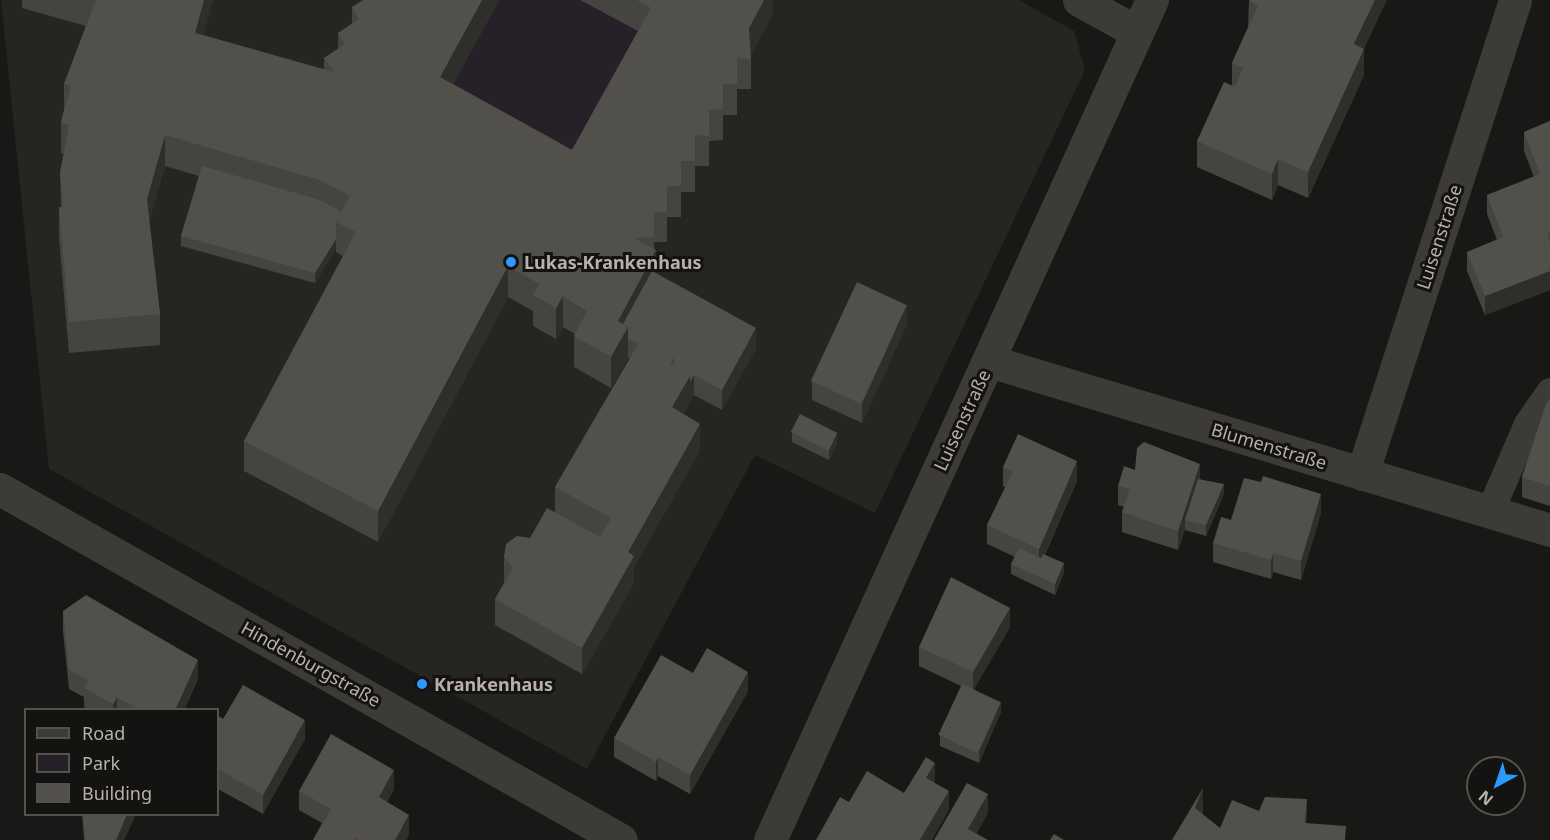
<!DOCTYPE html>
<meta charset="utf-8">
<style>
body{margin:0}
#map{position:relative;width:1550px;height:840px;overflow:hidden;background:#181816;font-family:"Noto Sans",sans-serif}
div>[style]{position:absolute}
.built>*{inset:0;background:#252522}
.green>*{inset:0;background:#282029}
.lane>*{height:28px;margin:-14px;padding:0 14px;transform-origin:14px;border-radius:14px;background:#3d3b37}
.street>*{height:33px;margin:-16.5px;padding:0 16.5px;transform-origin:16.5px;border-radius:16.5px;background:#3d3b37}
.wall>*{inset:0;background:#464440}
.shaded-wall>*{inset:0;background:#2e2e2a}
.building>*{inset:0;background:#52504b;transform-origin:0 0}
.dots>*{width:16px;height:16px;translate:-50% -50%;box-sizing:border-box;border:3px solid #131311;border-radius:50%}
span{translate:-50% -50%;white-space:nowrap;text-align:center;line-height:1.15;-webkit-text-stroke:6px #131311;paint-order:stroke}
.street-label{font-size:18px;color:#b9b0a8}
.poi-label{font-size:18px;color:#b9b0a8;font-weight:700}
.left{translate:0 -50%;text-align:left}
.legend{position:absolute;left:24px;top:708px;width:195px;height:108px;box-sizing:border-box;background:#131311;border:2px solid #55524d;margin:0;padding:8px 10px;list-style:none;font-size:18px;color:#b9b0a8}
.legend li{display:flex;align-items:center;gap:12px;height:30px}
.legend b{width:30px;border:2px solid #55524d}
.north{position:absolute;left:1466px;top:756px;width:60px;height:60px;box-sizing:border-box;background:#131311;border:2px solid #55524d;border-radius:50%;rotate:220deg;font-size:16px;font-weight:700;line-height:24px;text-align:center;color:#b9b0a8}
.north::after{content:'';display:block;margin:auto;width:21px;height:27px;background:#2c9afa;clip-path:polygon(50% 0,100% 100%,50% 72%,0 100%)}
</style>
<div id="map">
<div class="built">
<i style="clip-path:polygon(1px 0,1019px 0,1074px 31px,1085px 70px,875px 513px,755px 455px,587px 769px,49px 469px)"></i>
</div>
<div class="green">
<i style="clip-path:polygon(499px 0,580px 0,651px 39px,572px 181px,440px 108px)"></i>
</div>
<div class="lane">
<i style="left:1490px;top:512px;width:96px;rotate:-66.6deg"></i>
<i style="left:1528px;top:424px;width:39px;rotate:-55deg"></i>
</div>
<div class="street">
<i style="left:1079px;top:0;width:66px;rotate:28.9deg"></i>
<i style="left:989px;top:361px;width:586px;rotate:16.76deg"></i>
<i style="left:1362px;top:474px;width:498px;rotate:-72.1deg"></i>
<i style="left:0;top:489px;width:713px;rotate:29.48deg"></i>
<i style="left:770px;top:840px;width:923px;rotate:-65.55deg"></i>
</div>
<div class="wall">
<i style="clip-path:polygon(22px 0,213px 0,203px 35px,324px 70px,324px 58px,338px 49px,338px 33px,352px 24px,352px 7px,499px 0,453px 84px,572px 150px,638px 31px,580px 0,773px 0,773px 13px,751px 55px,751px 89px,737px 89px,737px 115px,723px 115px,723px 140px,709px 141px,709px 166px,695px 166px,695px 192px,681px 192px,681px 217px,667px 217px,667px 242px,654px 242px,656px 273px,756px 348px,722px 410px,694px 395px,683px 414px,700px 450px,634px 567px,634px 583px,582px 674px,495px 625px,495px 599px,504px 583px,504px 557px,530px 538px,555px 512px,555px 487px,630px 359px,628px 358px,611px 388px,574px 367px,574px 336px,575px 334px,563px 327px,556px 339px,533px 326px,533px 311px,508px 297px,378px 542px,244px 471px,244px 441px,343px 256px,336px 252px,336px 249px,315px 283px,181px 246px,181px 236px,199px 176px,165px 166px,149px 221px,160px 314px,160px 345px,69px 353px,59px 238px,59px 207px,61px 207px,60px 173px,64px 154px,61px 153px,61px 122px,64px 110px,64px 84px,86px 26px,22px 8px)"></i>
<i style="clip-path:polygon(1249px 0,1364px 49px,1364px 75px,1308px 198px,1278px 185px,1272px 200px,1197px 167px,1197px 141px,1232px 85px,1232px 63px,1248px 27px)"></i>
<i style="clip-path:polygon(1550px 121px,1550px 290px,1485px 315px,1467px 271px,1467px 252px,1497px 240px,1487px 214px,1487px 195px,1534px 177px,1524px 151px,1524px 132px)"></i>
<i style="clip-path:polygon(907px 324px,862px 423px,812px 400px,812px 381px)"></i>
<i style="clip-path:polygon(1550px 399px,1550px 506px,1522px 497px,1522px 477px)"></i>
<i style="clip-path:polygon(792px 432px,837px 443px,829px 460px,792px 442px)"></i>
<i style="clip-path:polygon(1003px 467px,1077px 481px,1045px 555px,1064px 573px,1055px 595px,1011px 574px,1011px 564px,1015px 557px,987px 544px,987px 525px,1005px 487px,1003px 486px)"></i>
<i style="clip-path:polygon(1135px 470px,1200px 479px,1224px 494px,1206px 536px,1185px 530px,1185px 529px,1178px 550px,1122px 532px,1122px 512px,1124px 507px,1118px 505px,1118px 486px)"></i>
<i style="clip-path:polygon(1261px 482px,1321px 513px,1301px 580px,1273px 572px,1271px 579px,1213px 562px,1213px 543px)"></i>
<i style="clip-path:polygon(63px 611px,198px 679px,184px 710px,89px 710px,84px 707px,84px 697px,69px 689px,63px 631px)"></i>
<i style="clip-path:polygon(1010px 627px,974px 689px,1001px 712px,979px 763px,940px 746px,940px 735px,961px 686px,919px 666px,919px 647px)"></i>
<i style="clip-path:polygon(693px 673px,748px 691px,690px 794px,658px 776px,656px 781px,614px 757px,614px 738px)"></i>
<i style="clip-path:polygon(218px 716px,223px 719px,305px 739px,263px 814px,218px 789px)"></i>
<i style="clip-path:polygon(394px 789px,387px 802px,409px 834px,406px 840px,313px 840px,322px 823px,299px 810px,299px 791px)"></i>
<i style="clip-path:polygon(82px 814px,136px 814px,124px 840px,84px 840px)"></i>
</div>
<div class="shaded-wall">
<i style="clip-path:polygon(204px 0,213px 0,195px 64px,195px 33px)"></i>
<i style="clip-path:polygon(482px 0,499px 0,440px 108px,440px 77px)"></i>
<i style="clip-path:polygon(764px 0,773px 0,773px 13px,749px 59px,749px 28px)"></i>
<i style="clip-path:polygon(1375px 0,1387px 0,1364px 49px,1364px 75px,1308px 198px,1308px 172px,1354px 44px)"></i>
<i style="clip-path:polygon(165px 135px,165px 166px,147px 230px,147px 199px)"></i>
<i style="clip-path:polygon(1278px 159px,1278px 185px,1272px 200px,1272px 174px)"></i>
<i style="clip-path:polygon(336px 239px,336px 249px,315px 283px,315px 273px)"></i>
<i style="clip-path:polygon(656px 250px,656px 281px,628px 332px,628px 358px,611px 388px,611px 357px,618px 321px)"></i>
<i style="clip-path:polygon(508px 266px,508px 297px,378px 542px,378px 511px)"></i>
<i style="clip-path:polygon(1550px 271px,1550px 290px,1485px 315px,1485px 296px)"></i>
<i style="clip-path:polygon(563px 296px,563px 327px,556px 339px,556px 308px)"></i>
<i style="clip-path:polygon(907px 305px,907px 324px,862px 423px,862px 404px)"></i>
<i style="clip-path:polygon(756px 328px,756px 348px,722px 410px,722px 390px)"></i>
<i style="clip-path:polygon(694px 375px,694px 395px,672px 434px,672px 407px,690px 376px)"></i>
<i style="clip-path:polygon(700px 424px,700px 450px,634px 567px,634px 583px,582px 674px,582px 648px,628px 552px)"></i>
<i style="clip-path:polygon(837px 433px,837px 443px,829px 460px,829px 449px)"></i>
<i style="clip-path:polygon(1077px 461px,1077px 481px,1039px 568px,1039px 549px)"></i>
<i style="clip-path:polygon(1200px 464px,1200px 483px,1185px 520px,1185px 529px,1178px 550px,1178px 531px)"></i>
<i style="clip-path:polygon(1224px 484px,1224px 494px,1206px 536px,1206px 525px)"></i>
<i style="clip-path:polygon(1321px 494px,1321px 513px,1301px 580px,1301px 561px)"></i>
<i style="clip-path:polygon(1273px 553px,1273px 572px,1271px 579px,1271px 560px)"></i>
<i style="clip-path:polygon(1064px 563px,1064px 573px,1055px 595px,1055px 584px)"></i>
<i style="clip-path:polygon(1010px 608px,1010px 627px,973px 691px,973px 672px)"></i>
<i style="clip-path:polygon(198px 660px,198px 679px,184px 710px,175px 710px)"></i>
<i style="clip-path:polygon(748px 672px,748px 691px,690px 794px,690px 775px)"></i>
<i style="clip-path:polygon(117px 697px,117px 710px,113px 710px,113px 704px)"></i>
<i style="clip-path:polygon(1001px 702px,1001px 712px,979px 763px,979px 752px)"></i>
<i style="clip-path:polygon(305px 720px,305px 739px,263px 814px,263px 795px)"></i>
<i style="clip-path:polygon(658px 757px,658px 776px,656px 781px,656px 762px)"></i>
<i style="clip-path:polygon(935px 763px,935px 782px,926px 797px,926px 778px)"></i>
<i style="clip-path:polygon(394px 770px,394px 789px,379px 817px,379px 797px)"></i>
<i style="clip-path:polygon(1203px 788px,1203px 814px,1195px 835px,1195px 808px)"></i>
<i style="clip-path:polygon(949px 791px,949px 810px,932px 840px,920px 840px)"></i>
<i style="clip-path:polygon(988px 794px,988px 813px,973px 840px,968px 829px)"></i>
<i style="clip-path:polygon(1307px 799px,1307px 825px,1305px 823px)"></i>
<i style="clip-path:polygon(127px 814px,136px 814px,124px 840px,116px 840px)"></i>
<i style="clip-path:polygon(409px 815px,409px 834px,406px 840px,395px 840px)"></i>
</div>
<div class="building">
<i style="clip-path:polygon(96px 0,204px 0,195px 33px,334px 72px,324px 58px,345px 44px,338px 33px,359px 19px,352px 7px,363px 0,482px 0,440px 77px,572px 150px,651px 8px,637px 0,764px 0,749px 28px,751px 59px,737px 58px,737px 84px,723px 84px,723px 109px,709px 110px,709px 136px,695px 135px,695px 161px,681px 161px,681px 186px,667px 186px,667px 212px,654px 212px,654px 237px,634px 238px,656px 250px,618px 321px,628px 327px,611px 357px,574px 336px,587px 311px,563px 296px,556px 308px,533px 295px,539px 284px,508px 266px,378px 511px,244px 441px,356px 232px,336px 222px,350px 196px,320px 180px,165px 135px,147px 199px,160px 314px,69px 322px,59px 207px,63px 207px,60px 173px,69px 125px,61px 122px,71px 86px,64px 84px)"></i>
<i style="clip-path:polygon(1249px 0,1375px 0,1354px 44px,1364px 49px,1308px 172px,1278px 159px,1272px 174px,1197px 141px,1224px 82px,1235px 87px,1243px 68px,1232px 63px,1258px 6px)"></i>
<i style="clip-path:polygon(1550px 121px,1550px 232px,1547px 234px,1550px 242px,1550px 271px,1485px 296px,1467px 252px,1503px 237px,1487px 195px,1540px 174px,1524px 132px)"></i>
<i style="clip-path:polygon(202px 166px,320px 200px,341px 212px,336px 222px,336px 239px,315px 273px,181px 236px)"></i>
<i style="clip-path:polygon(652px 271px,756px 328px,722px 390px,694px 375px,690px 382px,690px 376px,673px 366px,674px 364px,674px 357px,641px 339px,639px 344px,628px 339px,628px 327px,623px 324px)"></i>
<i style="left:857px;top:282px;width:55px;height:109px;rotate:25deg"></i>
<i style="clip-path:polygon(641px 339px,674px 357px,670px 364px,690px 376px,672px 407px,700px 424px,628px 552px,634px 556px,582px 648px,495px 599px,513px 568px,504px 557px,506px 544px,517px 536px,530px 538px,547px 508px,600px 537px,611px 518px,555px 487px)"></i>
<i style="clip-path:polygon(1550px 399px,1550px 486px,1522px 477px,1546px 404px)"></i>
<i style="left:800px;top:414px;width:42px;height:20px;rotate:27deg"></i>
<i style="clip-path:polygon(1018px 434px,1077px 461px,1039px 549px,987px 525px,1013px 472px,1003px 467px)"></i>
<i style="clip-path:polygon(1144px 442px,1200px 464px,1178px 531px,1122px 512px,1130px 489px,1118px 486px,1124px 466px,1135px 470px,1137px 448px)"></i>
<i style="clip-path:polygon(1263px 476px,1321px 494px,1301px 561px,1273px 553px,1271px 560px,1213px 543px,1221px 517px,1231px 520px,1244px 478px,1261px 482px)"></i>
<i style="clip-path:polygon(1198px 479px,1224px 484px,1206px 525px,1185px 520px)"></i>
<i style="clip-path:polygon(1019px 548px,1041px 558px,1043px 554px,1064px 563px,1055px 584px,1011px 564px)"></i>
<i style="clip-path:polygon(951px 577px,1010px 608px,973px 672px,919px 647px)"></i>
<i style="clip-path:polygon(86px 595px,198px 660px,175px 710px,139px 710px,117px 697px,113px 704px,84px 688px,88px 680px,69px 670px,63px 611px)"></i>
<i style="clip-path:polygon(707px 648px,748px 672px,690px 775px,658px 757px,656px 762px,614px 738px,661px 655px,693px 673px)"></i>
<i style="left:962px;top:684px;width:43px;height:56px;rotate:25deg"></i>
<i style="clip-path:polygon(243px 685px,305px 720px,263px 795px,218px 769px,218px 716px,223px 719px)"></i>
<i style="clip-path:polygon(331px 734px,394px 770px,379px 797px,409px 815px,395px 840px,359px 840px,356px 838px,355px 840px,313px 840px,331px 809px,299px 791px)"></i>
<i style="clip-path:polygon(926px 757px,935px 763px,926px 778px,949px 791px,920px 840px,816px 840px,840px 797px,849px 802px,867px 771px,904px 793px)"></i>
<i style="clip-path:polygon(967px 783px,988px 794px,968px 829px,988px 840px,934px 840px)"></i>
<i style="clip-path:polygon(1203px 788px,1195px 808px,1220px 828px,1232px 800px,1259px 811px,1265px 797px,1307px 799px,1305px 823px,1346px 826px,1345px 840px,1172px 840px)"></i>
<i style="clip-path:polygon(83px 814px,127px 814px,116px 840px,85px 840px)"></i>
<i style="clip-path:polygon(1054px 834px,1064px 840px,1050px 840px)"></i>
</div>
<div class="dots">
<i style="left:511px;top:262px;background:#2c9afa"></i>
<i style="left:422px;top:684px;background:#2c9afa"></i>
</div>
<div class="street-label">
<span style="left:1439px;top:237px;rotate:-72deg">Luisenstraße</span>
<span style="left:962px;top:420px;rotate:-65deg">Luisenstraße</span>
<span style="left:1269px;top:446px;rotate:17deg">Blumenstraße</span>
<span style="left:311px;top:664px;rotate:29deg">Hindenburgstraße</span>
</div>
<div class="poi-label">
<span class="left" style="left:524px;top:262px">Lukas-Krankenhaus</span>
<span class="left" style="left:434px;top:684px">Krankenhaus</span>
</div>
<ul class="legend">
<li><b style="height:8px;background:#3d3b37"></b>Road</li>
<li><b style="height:16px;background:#282029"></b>Park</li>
<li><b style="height:16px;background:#52504b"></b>Building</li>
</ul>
<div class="north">N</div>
</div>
